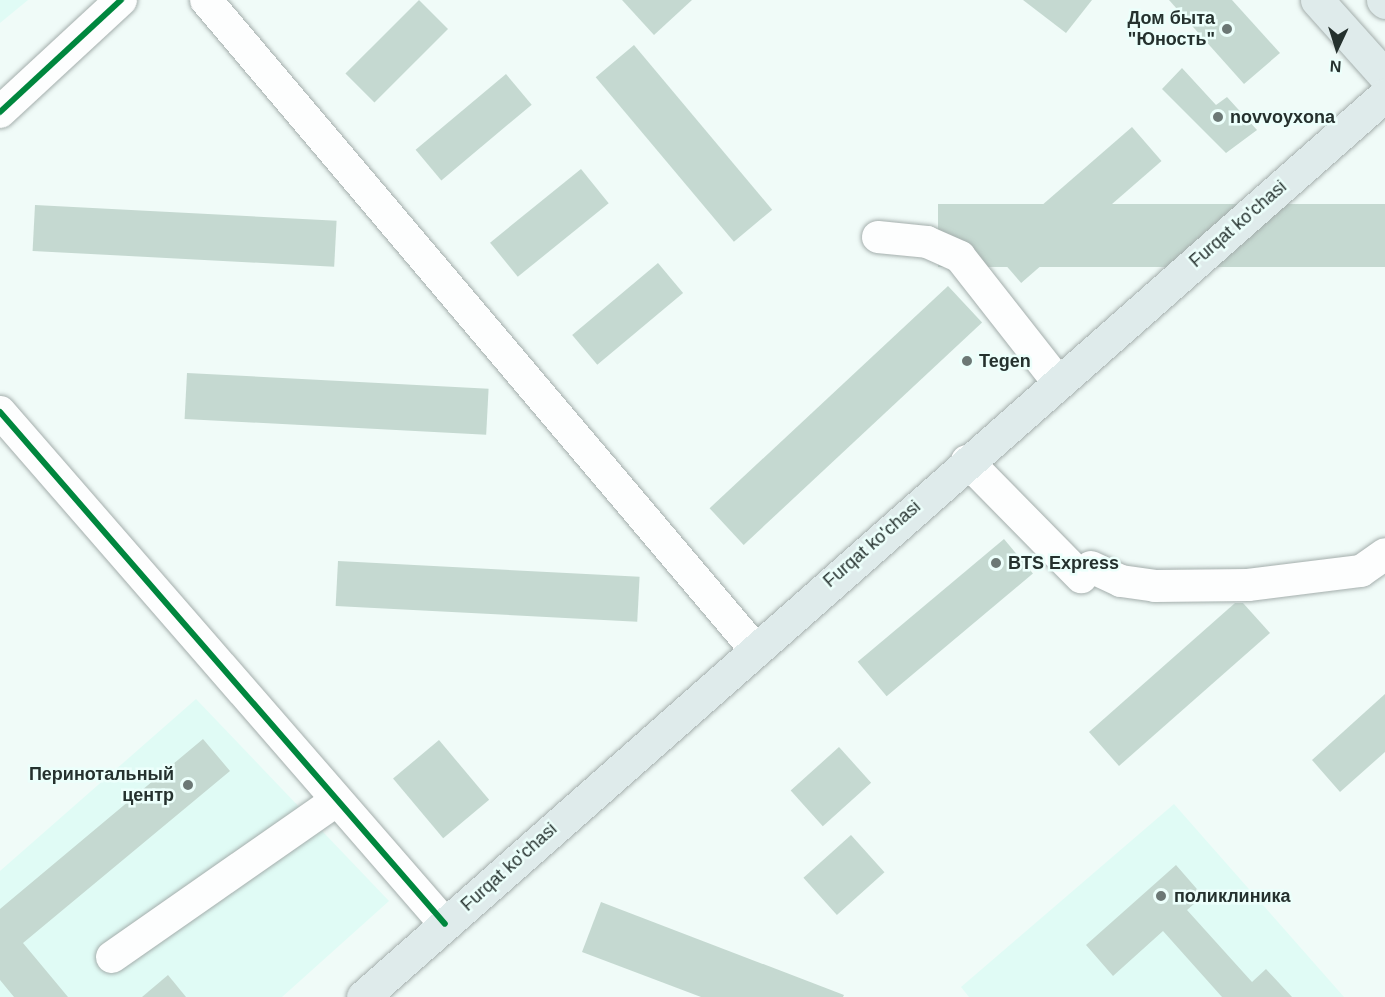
<!DOCTYPE html>
<meta charset="utf-8">
<style>
body{margin:0}
#map{position:relative;width:1385px;height:997px;overflow:hidden;background:#f0fbf8;font-family:Arial,sans-serif}
div>[style]{position:absolute}
.built>*{inset:0;background:#e0fbf5}
.building>*{inset:0;background:#c5d9d1;transform-origin:0 0}
.roads{filter:drop-shadow(0 0 2px #a4aeac) drop-shadow(0 0 2px #a4aeac)}
.minor>*{height:32px;margin:-16px;padding:0 16px;transform-origin:16px;border-radius:16px;background:#fdfefe}
.major>*{height:33px;margin:-16.5px;padding:0 16.5px;transform-origin:16.5px;border-radius:16.5px;background:#dfebeb}
.cycleway>*{height:6px;margin:-3px;padding:0 3px;transform-origin:3px;border-radius:3px;background:#00873e}
.dots>*{width:16px;height:16px;translate:-50% -50%;box-sizing:border-box;border:3px solid #ecfffb;border-radius:50%}
span{translate:-50% -50%;white-space:nowrap;text-align:center;line-height:1.15;-webkit-text-stroke:5px #ecfffb;paint-order:stroke}
.poi-label{font-size:18px;color:#25312e;font-weight:700}
.right{translate:-100% -50%;text-align:right}
.left{translate:0 -50%;text-align:left}
.street-label{font-size:18px;color:#25312e}
.north{position:absolute;left:1307px;top:18px;width:60px;height:60px;-webkit-text-stroke:4px #ecfffb;paint-order:stroke;rotate:184deg;font-size:16px;font-weight:700;line-height:24px;text-align:center;color:#25312e}
.north::after{content:'';display:block;margin:auto;width:21px;height:27px;background:#25312e;clip-path:polygon(50% 0,100% 100%,50% 72%,0 100%)}
</style>
<div id="map">
<div class="built">
<i style="clip-path:polygon(0 0,28px 0,0 23px)"></i>
<i style="clip-path:polygon(196px 699px,389px 901px,282px 997px,0 997px,0 871px)"></i>
<i style="clip-path:polygon(1174px 804px,1344px 997px,969px 997px,961px 987px)"></i>
</div>
<div class="building">
<i style="left:419px;top:0;width:41px;height:104px;rotate:45deg"></i>
<i style="clip-path:polygon(622px 0,692px 0,654px 35px)"></i>
<i style="clip-path:polygon(1023px 0,1092px 0,1066px 33px)"></i>
<i style="clip-path:polygon(1169px 0,1232px 0,1280px 53px,1244px 84px)"></i>
<i style="left:634px;top:45px;width:215px;height:50px;rotate:50deg"></i>
<i style="clip-path:polygon(1182px 68px,1216px 105px,1227px 97px,1257px 130px,1226px 153px,1162px 89px)"></i>
<i style="left:506px;top:74px;width:40px;height:118px;rotate:50deg"></i>
<i style="left:1132px;top:127px;width:45px;height:186px;rotate:49deg"></i>
<i style="left:581px;top:169px;width:44px;height:117px;rotate:51deg"></i>
<i style="left:1385px;top:204px;width:63px;height:447px;rotate:90deg"></i>
<i style="left:35px;top:205px;width:302px;height:46px;rotate:3deg"></i>
<i style="left:658px;top:263px;width:39px;height:112px;rotate:50deg"></i>
<i style="left:948px;top:286px;width:50px;height:326px;rotate:47deg"></i>
<i style="left:187px;top:373px;width:302px;height:46px;rotate:3deg"></i>
<i style="left:1004px;top:539px;width:45px;height:191px;rotate:50deg"></i>
<i style="left:338px;top:561px;width:302px;height:45px;rotate:3deg"></i>
<i style="clip-path:polygon(1235px 603px,1243px 603px,1270px 633px,1119px 766px,1089px 732px)"></i>
<i style="clip-path:polygon(1385px 694px,1385px 752px,1340px 792px,1312px 760px)"></i>
<i style="clip-path:polygon(203px 739px,230px 771px,23px 943px,68px 997px,14px 997px,0 980px,0 909px)"></i>
<i style="left:439px;top:740px;width:78px;height:60px;rotate:50deg"></i>
<i style="left:839px;top:747px;width:48px;height:65px;rotate:48deg"></i>
<i style="left:851px;top:835px;width:50px;height:64px;rotate:48deg"></i>
<i style="clip-path:polygon(1176px 865px,1203px 896px,1187px 910px,1252px 982px,1266px 969px,1292px 997px,1222px 997px,1163px 931px,1113px 976px,1086px 945px)"></i>
<i style="clip-path:polygon(601px 902px,844px 995px,843px 997px,701px 997px,582px 952px)"></i>
<i style="clip-path:polygon(168px 975px,186px 997px,142px 997px)"></i>
</div>
<div class="roads">
<div class="minor">
<i style="left:206px;top:0;width:849px;rotate:49.78deg"></i>
<i style="left:0;top:112px;width:165px;rotate:-42.8deg"></i>
<i style="left:878px;top:237px;width:49px;rotate:5.8deg"></i>
<i style="left:927px;top:242px;width:36px;rotate:24deg"></i>
<i style="left:960px;top:257px;width:159px;rotate:51.9deg"></i>
<i style="left:0;top:412px;width:678px;rotate:49deg"></i>
<i style="left:967px;top:461px;width:163px;rotate:45.5deg"></i>
<i style="left:1091px;top:567px;width:33px;rotate:25deg"></i>
<i style="left:1121px;top:581px;width:34px;rotate:8deg"></i>
<i style="left:1155px;top:586px;width:93px;rotate:-0.6deg"></i>
<i style="left:1248px;top:585px;width:114px;rotate:-7.1deg"></i>
<i style="left:1361px;top:571px;width:29px;rotate:-35deg"></i>
<i style="left:112px;top:957px;width:273px;rotate:-34.9deg"></i>
</div>
<div class="major">
<i style="left:1317px;top:0;width:102px;rotate:48.2deg"></i>
<i style="left:1383px;top:0;width:3px;rotate:45deg"></i>
<i style="left:363px;top:997px;width:1363px;rotate:-41.43deg"></i>
</div>
</div>
<div class="cycleway">
<i style="left:0;top:112px;width:165px;rotate:-42.8deg"></i>
<i style="left:0;top:412px;width:678px;rotate:49deg"></i>
</div>
<div class="dots">
<i style="left:1227px;top:29px;background:#6c7875"></i>
<i style="left:1218px;top:117px;background:#6c7875"></i>
<i style="left:967px;top:361px;background:#6c7875"></i>
<i style="left:996px;top:563px;background:#6c7875"></i>
<i style="left:188px;top:785px;background:#6c7875"></i>
<i style="left:1161px;top:896px;background:#6c7875"></i>
</div>
<div class="poi-label">
<span class="right" style="left:1215px;top:29px">Дом быта<br>"Юность"</span>
<span class="left" style="left:1230px;top:117px">novvoyxona</span>
<span class="left" style="left:979px;top:361px">Tegen</span>
<span class="left" style="left:1008px;top:563px">BTS Express</span>
<span class="right" style="left:174px;top:785px">Перинотальный<br>центр</span>
<span class="left" style="left:1174px;top:896px">поликлиника</span>
</div>
<div class="street-label">
<span style="left:1238px;top:224px;rotate:-41deg">Furqat ko'chasi</span>
<span style="left:872px;top:544px;rotate:-41deg">Furqat ko'chasi</span>
<span style="left:509px;top:867px;rotate:-42deg">Furqat ko'chasi</span>
</div>
<div class="north">N</div>
</div>
